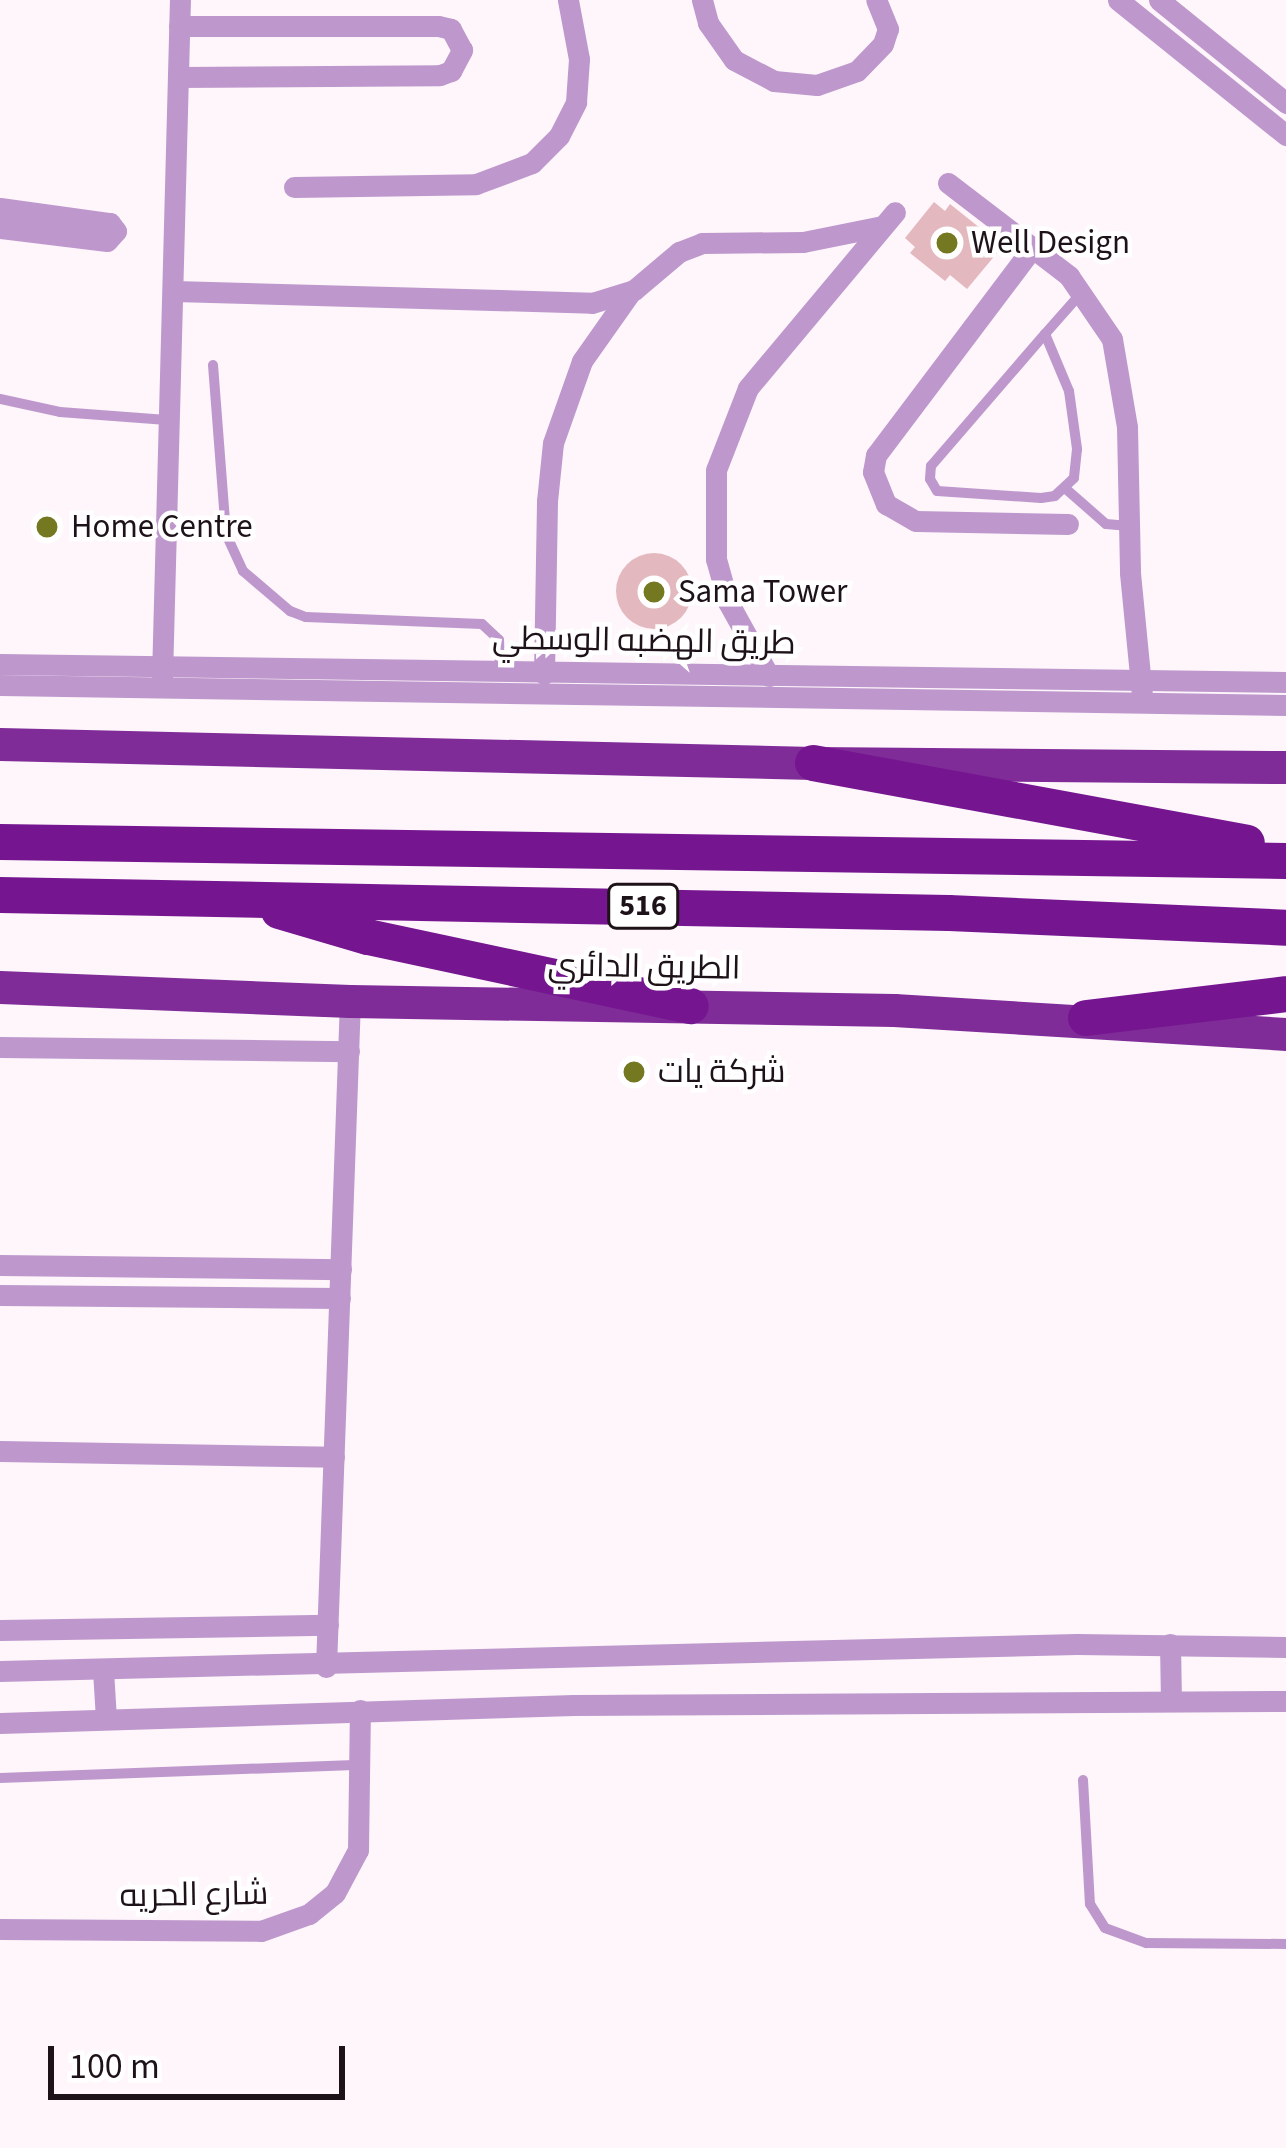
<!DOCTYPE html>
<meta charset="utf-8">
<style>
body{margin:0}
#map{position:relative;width:1286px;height:2148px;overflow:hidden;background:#fef6fb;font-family:"Source Sans 3",Cairo,sans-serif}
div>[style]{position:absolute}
.building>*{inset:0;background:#e3b9bf}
.round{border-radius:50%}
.service>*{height:10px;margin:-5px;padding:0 5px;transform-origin:5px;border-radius:5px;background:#be98cc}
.minor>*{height:21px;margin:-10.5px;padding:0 10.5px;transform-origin:10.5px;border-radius:10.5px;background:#be98cc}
.trunk>*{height:33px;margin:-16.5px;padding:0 16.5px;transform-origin:16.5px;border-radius:16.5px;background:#7f2c98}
.motorway>*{height:36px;margin:-18px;padding:0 18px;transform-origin:18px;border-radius:18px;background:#751690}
.dots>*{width:33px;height:33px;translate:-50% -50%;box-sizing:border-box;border:6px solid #fff;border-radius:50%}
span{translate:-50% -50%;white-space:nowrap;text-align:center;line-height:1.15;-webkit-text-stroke:9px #fff;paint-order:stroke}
.shield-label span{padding:3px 9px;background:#fff;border:3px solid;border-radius:9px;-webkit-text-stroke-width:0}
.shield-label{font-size:30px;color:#1e1219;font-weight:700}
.poi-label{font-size:33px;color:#1e1219}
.left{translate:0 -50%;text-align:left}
.street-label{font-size:33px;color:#1e1219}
.scale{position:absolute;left:48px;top:2046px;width:297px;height:54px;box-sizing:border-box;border:6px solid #1e1219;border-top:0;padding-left:15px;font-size:36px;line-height:42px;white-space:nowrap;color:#1e1219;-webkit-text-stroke:9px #fff;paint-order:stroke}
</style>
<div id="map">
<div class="building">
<i style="clip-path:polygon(934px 202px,945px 211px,950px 204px,985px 232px,980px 239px,997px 253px,967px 289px,950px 275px,945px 281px,910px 253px,915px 247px,905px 238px)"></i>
<i class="round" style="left:616px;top:553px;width:76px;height:76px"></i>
</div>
<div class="service">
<i style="left:1045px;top:334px;width:62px;rotate:67.2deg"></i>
<i style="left:1069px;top:391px;width:59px;rotate:82.1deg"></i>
<i style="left:1077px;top:449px;width:29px;rotate:96deg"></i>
<i style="left:1074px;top:478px;width:26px;rotate:137deg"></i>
<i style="left:1055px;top:496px;width:14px;rotate:172deg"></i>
<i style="left:1041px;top:498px;width:104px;rotate:-176.1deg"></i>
<i style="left:937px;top:491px;width:14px;rotate:-120deg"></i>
<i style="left:930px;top:479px;width:13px;rotate:-86deg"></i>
<i style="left:931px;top:466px;width:174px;rotate:-49.2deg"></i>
<i style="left:1045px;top:334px;width:57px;rotate:-48.5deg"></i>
<i style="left:213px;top:365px;width:169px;rotate:85.6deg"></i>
<i style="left:226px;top:534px;width:41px;rotate:65.3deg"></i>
<i style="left:243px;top:571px;width:62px;rotate:40.4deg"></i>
<i style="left:290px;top:611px;width:17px;rotate:21deg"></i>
<i style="left:306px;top:617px;width:176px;rotate:2.3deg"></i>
<i style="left:482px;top:624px;width:23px;rotate:43deg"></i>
<i style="left:499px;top:640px;width:32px;rotate:88deg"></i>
<i style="left:0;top:399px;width:61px;rotate:12.2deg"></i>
<i style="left:60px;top:412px;width:107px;rotate:4.3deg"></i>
<i style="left:1066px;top:489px;width:53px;rotate:41.2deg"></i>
<i style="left:1106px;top:524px;width:23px;rotate:5deg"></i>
<i style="left:0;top:1778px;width:361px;rotate:-2.1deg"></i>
<i style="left:1083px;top:1780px;width:124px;rotate:86.8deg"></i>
<i style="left:1090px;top:1904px;width:28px;rotate:58deg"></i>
<i style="left:1105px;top:1928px;width:44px;rotate:20.1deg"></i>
<i style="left:1146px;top:1943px;width:140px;rotate:0.4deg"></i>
</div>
<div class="minor">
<i style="left:702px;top:0;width:24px;rotate:75deg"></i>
<i style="left:708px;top:23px;width:45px;rotate:54.9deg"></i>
<i style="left:734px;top:60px;width:45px;rotate:27.7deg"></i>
<i style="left:774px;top:81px;width:43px;rotate:5.3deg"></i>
<i style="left:817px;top:85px;width:42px;rotate:-19.3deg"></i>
<i style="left:857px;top:71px;width:37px;rotate:-46deg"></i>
<i style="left:883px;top:44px;width:16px;rotate:-72deg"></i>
<i style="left:888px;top:29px;width:31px;rotate:-112deg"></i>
<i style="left:1118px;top:0;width:216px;rotate:38.8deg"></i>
<i style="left:1159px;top:0;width:164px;rotate:39deg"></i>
<i style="left:178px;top:77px;width:262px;rotate:-0.4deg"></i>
<i style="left:440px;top:75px;width:12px;rotate:-20deg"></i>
<i style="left:451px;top:71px;width:24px;rotate:-62deg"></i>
<i style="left:462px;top:50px;width:24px;rotate:-118deg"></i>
<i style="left:451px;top:29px;width:13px;rotate:-167deg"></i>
<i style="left:438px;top:26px;width:259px;rotate:180deg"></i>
<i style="left:948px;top:183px;width:153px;rotate:37.5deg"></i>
<i style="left:1069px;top:276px;width:76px;rotate:55.7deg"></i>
<i style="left:1112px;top:339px;width:89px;rotate:80.3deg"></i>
<i style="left:1127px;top:427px;width:146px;rotate:88.8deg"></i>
<i style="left:1130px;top:573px;width:124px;rotate:84.4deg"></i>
<i style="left:294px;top:187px;width:182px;rotate:-0.9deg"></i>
<i style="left:476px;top:184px;width:60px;rotate:-20.6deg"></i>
<i style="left:532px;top:163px;width:38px;rotate:-45deg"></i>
<i style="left:559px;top:136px;width:38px;rotate:-63deg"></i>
<i style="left:576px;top:102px;width:43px;rotate:-86deg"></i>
<i style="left:579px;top:59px;width:60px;rotate:-100.6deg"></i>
<i style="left:0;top:208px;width:111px;rotate:7.8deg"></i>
<i style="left:110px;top:223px;width:10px;rotate:53deg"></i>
<i style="left:116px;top:231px;width:13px;rotate:132deg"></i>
<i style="left:107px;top:241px;width:108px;rotate:-173.1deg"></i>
<i style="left:1033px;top:247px;width:261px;rotate:127deg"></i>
<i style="left:876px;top:455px;width:17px;rotate:100deg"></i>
<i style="left:873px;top:472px;width:35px;rotate:68deg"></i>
<i style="left:886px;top:504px;width:34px;rotate:30deg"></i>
<i style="left:916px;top:521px;width:152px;rotate:1.1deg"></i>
<i style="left:174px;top:291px;width:418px;rotate:1.6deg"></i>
<i style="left:592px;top:303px;width:44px;rotate:-17.2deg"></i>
<i style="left:634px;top:290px;width:59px;rotate:-40.2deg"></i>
<i style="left:679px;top:252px;width:25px;rotate:-21deg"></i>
<i style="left:702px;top:243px;width:101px;rotate:-0.6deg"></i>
<i style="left:803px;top:242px;width:81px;rotate:-11.4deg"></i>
<i style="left:0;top:664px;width:1286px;rotate:0.8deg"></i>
<i style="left:544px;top:674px;width:173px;rotate:-89deg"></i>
<i style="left:547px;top:501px;width:58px;rotate:-84.1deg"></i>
<i style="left:553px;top:443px;width:87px;rotate:-70.5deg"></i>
<i style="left:582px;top:361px;width:83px;rotate:-54.8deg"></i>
<i style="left:769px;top:676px;width:85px;rotate:-119deg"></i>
<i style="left:728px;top:602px;width:45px;rotate:-105.6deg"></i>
<i style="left:716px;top:559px;width:89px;rotate:-90deg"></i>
<i style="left:716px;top:470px;width:88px;rotate:-68.7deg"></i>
<i style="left:748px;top:388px;width:229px;rotate:-50.1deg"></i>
<i style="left:162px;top:677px;width:677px;rotate:-88.48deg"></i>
<i style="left:0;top:685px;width:1286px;rotate:0.89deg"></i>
<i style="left:0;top:1047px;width:349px;rotate:0.7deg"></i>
<i style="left:0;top:1265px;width:341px;rotate:0.7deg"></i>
<i style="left:0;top:1295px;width:340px;rotate:0.5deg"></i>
<i style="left:0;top:1451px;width:334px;rotate:1deg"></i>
<i style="left:0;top:1630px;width:328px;rotate:-0.9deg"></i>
<i style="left:1170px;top:1644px;width:56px;rotate:89deg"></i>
<i style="left:326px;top:1667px;width:666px;rotate:-87.94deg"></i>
<i style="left:103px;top:1670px;width:49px;rotate:86.5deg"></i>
<i style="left:0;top:1671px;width:1077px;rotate:-1.44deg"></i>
<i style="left:1077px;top:1644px;width:209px;rotate:0.8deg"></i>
<i style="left:0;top:1723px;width:574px;rotate:-1.8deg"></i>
<i style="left:574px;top:1705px;width:712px;rotate:-0.32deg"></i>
<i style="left:0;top:1929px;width:261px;rotate:0.4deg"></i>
<i style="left:261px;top:1931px;width:51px;rotate:-19.5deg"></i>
<i style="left:309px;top:1914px;width:33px;rotate:-39deg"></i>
<i style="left:335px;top:1893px;width:49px;rotate:-61.9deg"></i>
<i style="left:358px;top:1850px;width:140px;rotate:-89.2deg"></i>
</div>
<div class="trunk">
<i style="left:0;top:744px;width:813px;rotate:1.34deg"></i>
<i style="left:813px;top:763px;width:473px;rotate:0.5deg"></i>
<i style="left:0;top:987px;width:350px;rotate:2.3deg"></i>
<i style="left:350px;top:1001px;width:544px;rotate:0.95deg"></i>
<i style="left:894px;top:1010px;width:393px;rotate:3.5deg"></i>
</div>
<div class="motorway">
<i style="left:813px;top:763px;width:441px;rotate:10.4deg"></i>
<i style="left:0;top:842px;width:1286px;rotate:0.85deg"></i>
<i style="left:0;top:895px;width:949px;rotate:1.09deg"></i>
<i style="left:949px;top:913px;width:337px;rotate:2.5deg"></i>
<i style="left:279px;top:911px;width:93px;rotate:16.3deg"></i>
<i style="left:368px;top:937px;width:330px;rotate:12.1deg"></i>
<i style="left:1086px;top:1018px;width:201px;rotate:-6.8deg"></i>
</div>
<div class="dots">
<i style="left:947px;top:243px;background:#747820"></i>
<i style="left:47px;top:527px;background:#747820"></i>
<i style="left:654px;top:592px;background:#747820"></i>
<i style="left:634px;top:1072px;background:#747820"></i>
</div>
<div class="shield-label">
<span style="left:643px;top:906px">516</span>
</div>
<div class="poi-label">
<span class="left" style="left:971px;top:243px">Well Design</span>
<span class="left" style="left:71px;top:527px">Home Centre</span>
<span class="left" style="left:678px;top:592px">Sama Tower</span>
<span class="left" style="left:658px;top:1072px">شركة يات</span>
</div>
<div class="street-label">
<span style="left:644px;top:641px;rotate:1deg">طريق الهضبه الوسطي</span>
<span style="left:644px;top:967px;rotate:1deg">الطريق الدائري</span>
<span style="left:194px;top:1895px;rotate:-1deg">شارع الحريه</span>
</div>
<div class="scale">100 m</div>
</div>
